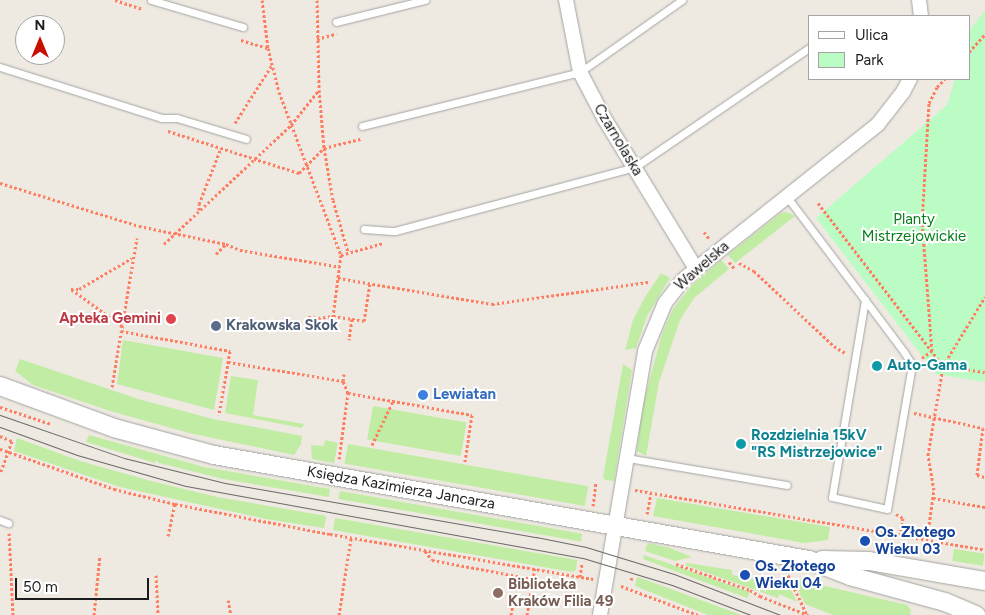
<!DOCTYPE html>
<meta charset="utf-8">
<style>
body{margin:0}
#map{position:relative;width:985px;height:615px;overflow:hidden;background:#eeeae1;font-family:Figtree,sans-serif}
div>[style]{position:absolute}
.grass>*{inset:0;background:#c1eca3;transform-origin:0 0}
.park>*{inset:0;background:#bafcc4}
.path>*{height:3px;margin-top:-1.5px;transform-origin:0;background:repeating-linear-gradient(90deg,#ff7d60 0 2.5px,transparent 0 5px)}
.roads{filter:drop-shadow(0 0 1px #a3a3a3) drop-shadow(0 0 1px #a3a3a3)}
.service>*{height:7px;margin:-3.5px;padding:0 3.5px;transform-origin:3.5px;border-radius:3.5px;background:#fff}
.minor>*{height:14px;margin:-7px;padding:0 7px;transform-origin:7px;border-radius:7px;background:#fff}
.tertiary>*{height:18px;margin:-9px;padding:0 9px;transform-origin:9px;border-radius:9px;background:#fff}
.tram>*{height:1px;margin:-0.5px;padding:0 0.5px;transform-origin:0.5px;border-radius:0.5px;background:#6a6a6a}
.dots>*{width:14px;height:14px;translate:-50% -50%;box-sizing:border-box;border:2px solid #fff;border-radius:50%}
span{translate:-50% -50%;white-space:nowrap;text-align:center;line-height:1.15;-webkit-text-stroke:4px #fff;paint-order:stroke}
.street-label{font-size:15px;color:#1c1c1c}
.park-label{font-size:15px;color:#067e19}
.health-label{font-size:15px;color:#be3a42;font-weight:700}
.right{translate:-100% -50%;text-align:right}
.service-label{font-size:15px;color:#4e5e75;font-weight:700}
.left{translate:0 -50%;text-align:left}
.culture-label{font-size:15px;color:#0d838f;font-weight:700}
.shop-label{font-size:15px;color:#366cbe;font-weight:700}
.transit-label{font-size:15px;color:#164399;font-weight:700}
.education-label{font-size:15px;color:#785e54;font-weight:700}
.legend{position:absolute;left:808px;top:15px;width:162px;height:65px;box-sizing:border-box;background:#fff;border:1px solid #a4a4a4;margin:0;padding:6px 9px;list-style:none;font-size:15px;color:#1c1c1c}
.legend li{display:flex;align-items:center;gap:10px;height:25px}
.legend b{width:25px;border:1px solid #a4a4a4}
.north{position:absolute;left:15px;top:15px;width:50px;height:50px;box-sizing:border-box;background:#fff;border:1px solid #a4a4a4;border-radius:50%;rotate:0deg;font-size:14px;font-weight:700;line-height:20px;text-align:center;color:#1c1c1c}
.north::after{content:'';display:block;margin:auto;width:18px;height:22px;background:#c70f00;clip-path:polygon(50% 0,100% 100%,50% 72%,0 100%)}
.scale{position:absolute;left:15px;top:578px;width:134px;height:22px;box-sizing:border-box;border:2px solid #1c1c1c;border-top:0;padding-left:6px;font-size:15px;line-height:18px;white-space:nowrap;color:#1c1c1c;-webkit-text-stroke:4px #fff;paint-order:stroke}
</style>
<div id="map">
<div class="grass">
<i style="clip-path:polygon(787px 212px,795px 216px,735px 263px,728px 255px,781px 213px)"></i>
<i style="clip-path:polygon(721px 260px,729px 269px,694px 298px,680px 320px,659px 382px,646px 456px,637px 451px,642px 408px,662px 334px,673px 309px,692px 285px)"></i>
<i style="clip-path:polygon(661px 273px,670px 278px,647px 316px,636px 348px,625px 350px,633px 320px,645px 297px)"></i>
<i style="clip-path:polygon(123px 340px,223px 358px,214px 410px,117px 384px)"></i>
<i style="clip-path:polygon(20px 359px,138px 399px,213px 419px,302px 436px,301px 444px,294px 455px,189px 433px,110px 411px,33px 385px,15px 371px)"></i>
<i style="clip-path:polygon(623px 364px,632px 370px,614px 481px,605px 480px,603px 477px)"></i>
<i style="clip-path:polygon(231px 376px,258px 380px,253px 415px,304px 424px,302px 428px,225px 413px)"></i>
<i style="left:373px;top:406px;width:95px;height:34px;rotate:10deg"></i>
<i style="clip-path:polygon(89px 435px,204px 467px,330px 489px,329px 497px,223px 479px,159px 463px,156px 460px,155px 463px,86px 442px)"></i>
<i style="clip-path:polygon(17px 438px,80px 461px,151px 481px,217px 497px,326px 516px,324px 528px,266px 519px,120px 487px,14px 451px)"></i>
<i style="clip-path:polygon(325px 440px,338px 443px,334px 463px,312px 459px,311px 445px,324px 446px)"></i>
<i style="left:348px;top:444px;width:244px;height:20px;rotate:10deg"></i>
<i style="left:340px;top:491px;width:246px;height:8px;rotate:10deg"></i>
<i style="clip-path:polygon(657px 498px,830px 527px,828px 540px,804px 543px,653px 516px)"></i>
<i style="clip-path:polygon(335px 518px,577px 560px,576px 570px,572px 572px,333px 530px)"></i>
<i style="clip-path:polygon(648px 543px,670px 548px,692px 557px,675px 561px,645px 551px)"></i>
<i style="left:954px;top:549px;width:31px;height:12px;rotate:9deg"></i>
<i style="clip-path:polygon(644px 555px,676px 566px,750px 592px,747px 598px,643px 559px)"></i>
<i style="clip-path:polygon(687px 563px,732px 570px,732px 575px,757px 579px,786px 579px,797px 602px,779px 594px,778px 598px,685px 565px)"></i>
<i style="clip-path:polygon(637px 577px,671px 589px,741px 615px,708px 615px,635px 586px)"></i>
<i style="clip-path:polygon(795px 579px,907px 605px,911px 610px,910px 615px,833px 615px,805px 604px,794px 582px)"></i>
</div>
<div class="park">
<i style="clip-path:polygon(985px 10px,985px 382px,936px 374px,816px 218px,947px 105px,955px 79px,969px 79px,969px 31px)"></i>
</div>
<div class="path">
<i style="left:115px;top:0;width:29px;rotate:18deg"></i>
<i style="left:262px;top:0;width:48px;rotate:82.9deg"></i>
<i style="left:268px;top:48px;width:45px;rotate:76deg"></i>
<i style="left:279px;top:92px;width:174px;rotate:69.2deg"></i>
<i style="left:341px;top:255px;width:62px;rotate:97.5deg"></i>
<i style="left:333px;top:316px;width:19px;rotate:9deg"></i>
<i style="left:352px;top:319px;width:21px;rotate:98deg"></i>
<i style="left:317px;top:0;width:90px;rotate:88.7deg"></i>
<i style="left:319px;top:90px;width:58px;rotate:85.1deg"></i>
<i style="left:324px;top:148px;width:53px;rotate:80.2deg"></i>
<i style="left:333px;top:200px;width:54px;rotate:73.9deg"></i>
<i style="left:317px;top:39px;width:20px;rotate:-15deg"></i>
<i style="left:241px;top:40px;width:28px;rotate:17deg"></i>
<i style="left:969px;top:52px;width:24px;rotate:-48deg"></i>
<i style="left:235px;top:123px;width:69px;rotate:-57.5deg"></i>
<i style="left:168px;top:131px;width:138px;rotate:17.8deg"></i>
<i style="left:299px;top:173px;width:35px;rotate:-45deg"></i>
<i style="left:324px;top:148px;width:38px;rotate:-14deg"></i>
<i style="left:0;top:183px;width:145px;rotate:17.2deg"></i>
<i style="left:139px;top:226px;width:89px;rotate:11.7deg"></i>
<i style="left:818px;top:203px;width:205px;rotate:52.5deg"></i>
<i style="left:943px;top:366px;width:42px;rotate:8.1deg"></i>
<i style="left:199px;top:210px;width:6px;rotate:-90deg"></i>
<i style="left:199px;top:204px;width:60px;rotate:-68.6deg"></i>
<i style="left:704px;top:232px;width:10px;rotate:53deg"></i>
<i style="left:164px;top:244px;width:174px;rotate:-43.1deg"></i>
<i style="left:291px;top:125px;width:43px;rotate:-51.5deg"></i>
<i style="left:216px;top:254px;width:14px;rotate:-45deg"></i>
<i style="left:226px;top:244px;width:15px;rotate:23deg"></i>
<i style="left:240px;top:250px;width:101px;rotate:9.6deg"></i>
<i style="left:341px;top:255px;width:44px;rotate:-15.9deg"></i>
<i style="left:729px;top:262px;width:8px;rotate:50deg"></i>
<i style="left:739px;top:263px;width:17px;rotate:28deg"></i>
<i style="left:754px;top:271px;width:110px;rotate:43.2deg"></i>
<i style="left:834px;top:346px;width:13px;rotate:32deg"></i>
<i style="left:338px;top:278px;width:156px;rotate:9.6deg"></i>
<i style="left:492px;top:304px;width:158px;rotate:-8deg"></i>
<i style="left:308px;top:317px;width:10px;rotate:6deg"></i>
<i style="left:318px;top:318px;width:15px;rotate:-8deg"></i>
<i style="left:352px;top:319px;width:12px;rotate:9deg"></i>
<i style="left:364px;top:321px;width:38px;rotate:-81deg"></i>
<i style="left:122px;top:326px;width:63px;rotate:-144deg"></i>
<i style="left:71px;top:289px;width:8px"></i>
<i style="left:79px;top:289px;width:61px;rotate:-30.3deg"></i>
<i style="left:121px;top:331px;width:111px;rotate:10.4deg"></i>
<i style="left:230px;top:351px;width:65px;rotate:99.8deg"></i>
<i style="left:932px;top:351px;width:130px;rotate:-94.4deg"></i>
<i style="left:922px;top:221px;width:118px;rotate:-86.6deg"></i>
<i style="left:929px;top:103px;width:18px;rotate:-63deg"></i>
<i style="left:937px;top:87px;width:11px;rotate:-45deg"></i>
<i style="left:922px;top:358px;width:12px;rotate:-35deg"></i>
<i style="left:228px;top:362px;width:117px;rotate:9.4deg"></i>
<i style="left:112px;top:387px;width:151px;rotate:-80.5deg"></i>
<i style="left:348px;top:393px;width:126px;rotate:10.1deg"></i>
<i style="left:472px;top:415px;width:47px;rotate:98.7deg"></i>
<i style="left:0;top:407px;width:54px;rotate:18.4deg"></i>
<i style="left:914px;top:413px;width:71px;rotate:12.3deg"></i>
<i style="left:983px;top:428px;width:47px;rotate:97.3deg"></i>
<i style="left:977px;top:475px;width:8px;rotate:14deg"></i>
<i style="left:0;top:436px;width:13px;rotate:23deg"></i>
<i style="left:12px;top:441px;width:35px;rotate:110deg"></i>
<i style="left:372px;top:445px;width:49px;rotate:-64.5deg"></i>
<i style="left:0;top:449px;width:121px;rotate:19.3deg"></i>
<i style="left:114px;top:489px;width:63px;rotate:13.8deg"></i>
<i style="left:175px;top:504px;width:158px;rotate:11deg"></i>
<i style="left:330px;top:534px;width:267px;rotate:9.7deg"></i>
<i style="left:339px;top:459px;width:67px;rotate:-82.2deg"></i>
<i style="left:348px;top:393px;width:13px;rotate:-113deg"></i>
<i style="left:343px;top:381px;width:7px;rotate:-82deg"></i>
<i style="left:635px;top:490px;width:355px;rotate:9.7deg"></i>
<i style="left:933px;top:498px;width:53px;rotate:9.8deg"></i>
<i style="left:593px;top:506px;width:23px;rotate:-83deg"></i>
<i style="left:647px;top:514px;width:21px;rotate:-79deg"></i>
<i style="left:896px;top:514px;width:8px;rotate:30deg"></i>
<i style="left:903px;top:518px;width:17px;rotate:100deg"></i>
<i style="left:9px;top:533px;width:82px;rotate:87.2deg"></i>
<i style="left:168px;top:536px;width:33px;rotate:-78deg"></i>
<i style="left:425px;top:551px;width:11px;rotate:52deg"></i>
<i style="left:432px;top:560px;width:103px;rotate:10.7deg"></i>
<i style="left:927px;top:553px;width:14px;rotate:-90deg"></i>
<i style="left:927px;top:539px;width:49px;rotate:-81.9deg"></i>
<i style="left:934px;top:490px;width:36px;rotate:-100deg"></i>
<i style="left:928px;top:455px;width:90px;rotate:-80.4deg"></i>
<i style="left:943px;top:366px;width:81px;rotate:-58.7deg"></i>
<i style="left:676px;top:564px;width:78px;rotate:19.4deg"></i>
<i style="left:750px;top:590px;width:12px;rotate:31deg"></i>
<i style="left:760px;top:596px;width:52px;rotate:21.6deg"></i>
<i style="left:156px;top:575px;width:40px;rotate:87.1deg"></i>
<i style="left:788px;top:575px;width:44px;rotate:64.6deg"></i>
<i style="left:580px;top:577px;width:14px;rotate:-82deg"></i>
<i style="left:631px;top:580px;width:3px;rotate:-72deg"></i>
<i style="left:621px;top:586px;width:82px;rotate:20.6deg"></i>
<i style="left:228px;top:600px;width:15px;rotate:79deg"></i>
<i style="left:94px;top:615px;width:60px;rotate:-84.3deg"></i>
<i style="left:339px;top:615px;width:78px;rotate:-81.1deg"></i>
<i style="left:511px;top:615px;width:40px;rotate:-80deg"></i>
<i style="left:527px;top:615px;width:48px;rotate:-80.3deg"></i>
</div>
<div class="roads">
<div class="service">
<i style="left:151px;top:0;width:96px;rotate:16.4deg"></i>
<i style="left:336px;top:22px;width:92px;rotate:-13.9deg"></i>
<i style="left:0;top:67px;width:170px;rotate:17.5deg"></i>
<i style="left:162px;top:118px;width:15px"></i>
<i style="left:177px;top:118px;width:72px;rotate:16.9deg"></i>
<i style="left:362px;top:126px;width:225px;rotate:-13.9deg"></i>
<i style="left:580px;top:72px;width:125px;rotate:-35.2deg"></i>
<i style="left:787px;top:197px;width:129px;rotate:52.9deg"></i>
<i style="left:865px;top:300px;width:65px;rotate:53.1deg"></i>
<i style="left:904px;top:352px;width:15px;rotate:58deg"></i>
<i style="left:912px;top:365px;width:146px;rotate:99.8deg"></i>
<i style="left:887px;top:509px;width:56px;rotate:-167.7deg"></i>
<i style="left:832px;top:497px;width:200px;rotate:-80.5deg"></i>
<i style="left:364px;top:229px;width:31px;rotate:4deg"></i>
<i style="left:395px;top:231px;width:248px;rotate:-14.9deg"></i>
<i style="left:635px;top:167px;width:211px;rotate:-34.4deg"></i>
<i style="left:627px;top:458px;width:162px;rotate:9.6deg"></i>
<i style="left:0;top:520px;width:9px;rotate:21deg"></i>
</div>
<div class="minor">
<i style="left:566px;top:0;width:73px;rotate:79deg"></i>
<i style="left:580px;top:72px;width:52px;rotate:62.4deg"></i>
<i style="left:604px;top:118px;width:177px;rotate:58.6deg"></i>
<i style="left:919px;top:0;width:16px;rotate:83deg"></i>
<i style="left:600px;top:615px;width:268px;rotate:-80.3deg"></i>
<i style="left:645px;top:351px;width:52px;rotate:-67.4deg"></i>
<i style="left:665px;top:303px;width:28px;rotate:-52deg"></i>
<i style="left:682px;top:281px;width:18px;rotate:-41deg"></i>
<i style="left:696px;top:269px;width:233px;rotate:-38.5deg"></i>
<i style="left:878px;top:124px;width:41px;rotate:-52deg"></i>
<i style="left:903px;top:92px;width:15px;rotate:-62deg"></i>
</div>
<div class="tertiary">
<i style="left:0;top:386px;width:121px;rotate:20.2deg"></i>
<i style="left:114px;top:428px;width:104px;rotate:15.1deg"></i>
<i style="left:214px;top:455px;width:604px;rotate:10.01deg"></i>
<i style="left:809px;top:560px;width:44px;rotate:21.3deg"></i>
<i style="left:850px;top:576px;width:98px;rotate:15.3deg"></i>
<i style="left:945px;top:602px;width:34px;rotate:23deg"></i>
<i style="left:822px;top:560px;width:47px;rotate:1.2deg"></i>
<i style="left:869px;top:561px;width:118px;rotate:9.8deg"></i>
</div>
</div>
<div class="tram">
<i style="left:0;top:415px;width:131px;rotate:19.1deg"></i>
<i style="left:124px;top:458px;width:104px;rotate:13.9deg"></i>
<i style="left:225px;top:483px;width:316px;rotate:9.9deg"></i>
<i style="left:536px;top:537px;width:51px;rotate:11.3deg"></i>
<i style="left:586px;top:547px;width:92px;rotate:17.1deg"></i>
<i style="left:674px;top:574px;width:114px;rotate:21.1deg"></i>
<i style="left:0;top:427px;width:82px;rotate:20deg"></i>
<i style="left:77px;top:455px;width:113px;rotate:15.9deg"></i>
<i style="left:186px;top:486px;width:403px;rotate:10.3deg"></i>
<i style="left:583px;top:558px;width:93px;rotate:16.9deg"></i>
<i style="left:672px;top:585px;width:85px;rotate:20.8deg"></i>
</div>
<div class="dots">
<i style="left:171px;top:319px;background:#e0444e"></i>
<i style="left:216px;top:326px;background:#5c6f8a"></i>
<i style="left:877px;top:366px;background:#0f9aa8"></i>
<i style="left:423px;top:395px;background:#3f7fe0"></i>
<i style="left:741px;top:444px;background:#0f9aa8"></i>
<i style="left:865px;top:541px;background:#1a4fb4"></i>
<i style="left:745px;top:575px;background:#1a4fb4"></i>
<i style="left:498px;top:593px;background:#8d6e63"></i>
</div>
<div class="street-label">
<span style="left:618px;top:140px;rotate:59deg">Czarnolaska</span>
<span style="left:702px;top:266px;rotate:-41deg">Wawelska</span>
<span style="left:401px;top:488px;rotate:10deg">Księdza Kazimierza Jancarza</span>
</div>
<div class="park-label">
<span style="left:914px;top:228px">Planty<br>Mistrzejowickie</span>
</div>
<div class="health-label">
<span class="right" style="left:161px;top:319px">Apteka Gemini</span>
</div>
<div class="service-label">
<span class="left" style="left:226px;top:326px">Krakowska Skok</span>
</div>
<div class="culture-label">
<span class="left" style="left:887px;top:366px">Auto-Gama</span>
<span class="left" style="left:751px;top:444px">Rozdzielnia 15kV<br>"RS Mistrzejowice"</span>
</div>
<div class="shop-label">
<span class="left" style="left:433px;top:395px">Lewiatan</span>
</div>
<div class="transit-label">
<span class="left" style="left:875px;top:541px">Os. Złotego<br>Wieku 03</span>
<span class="left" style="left:755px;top:575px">Os. Złotego<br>Wieku 04</span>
</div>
<div class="education-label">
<span class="left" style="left:508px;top:593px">Biblioteka<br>Kraków Filia 49</span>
</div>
<ul class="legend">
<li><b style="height:6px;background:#fff"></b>Ulica</li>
<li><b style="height:14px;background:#bafcc4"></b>Park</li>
</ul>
<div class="north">N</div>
<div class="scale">50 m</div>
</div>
